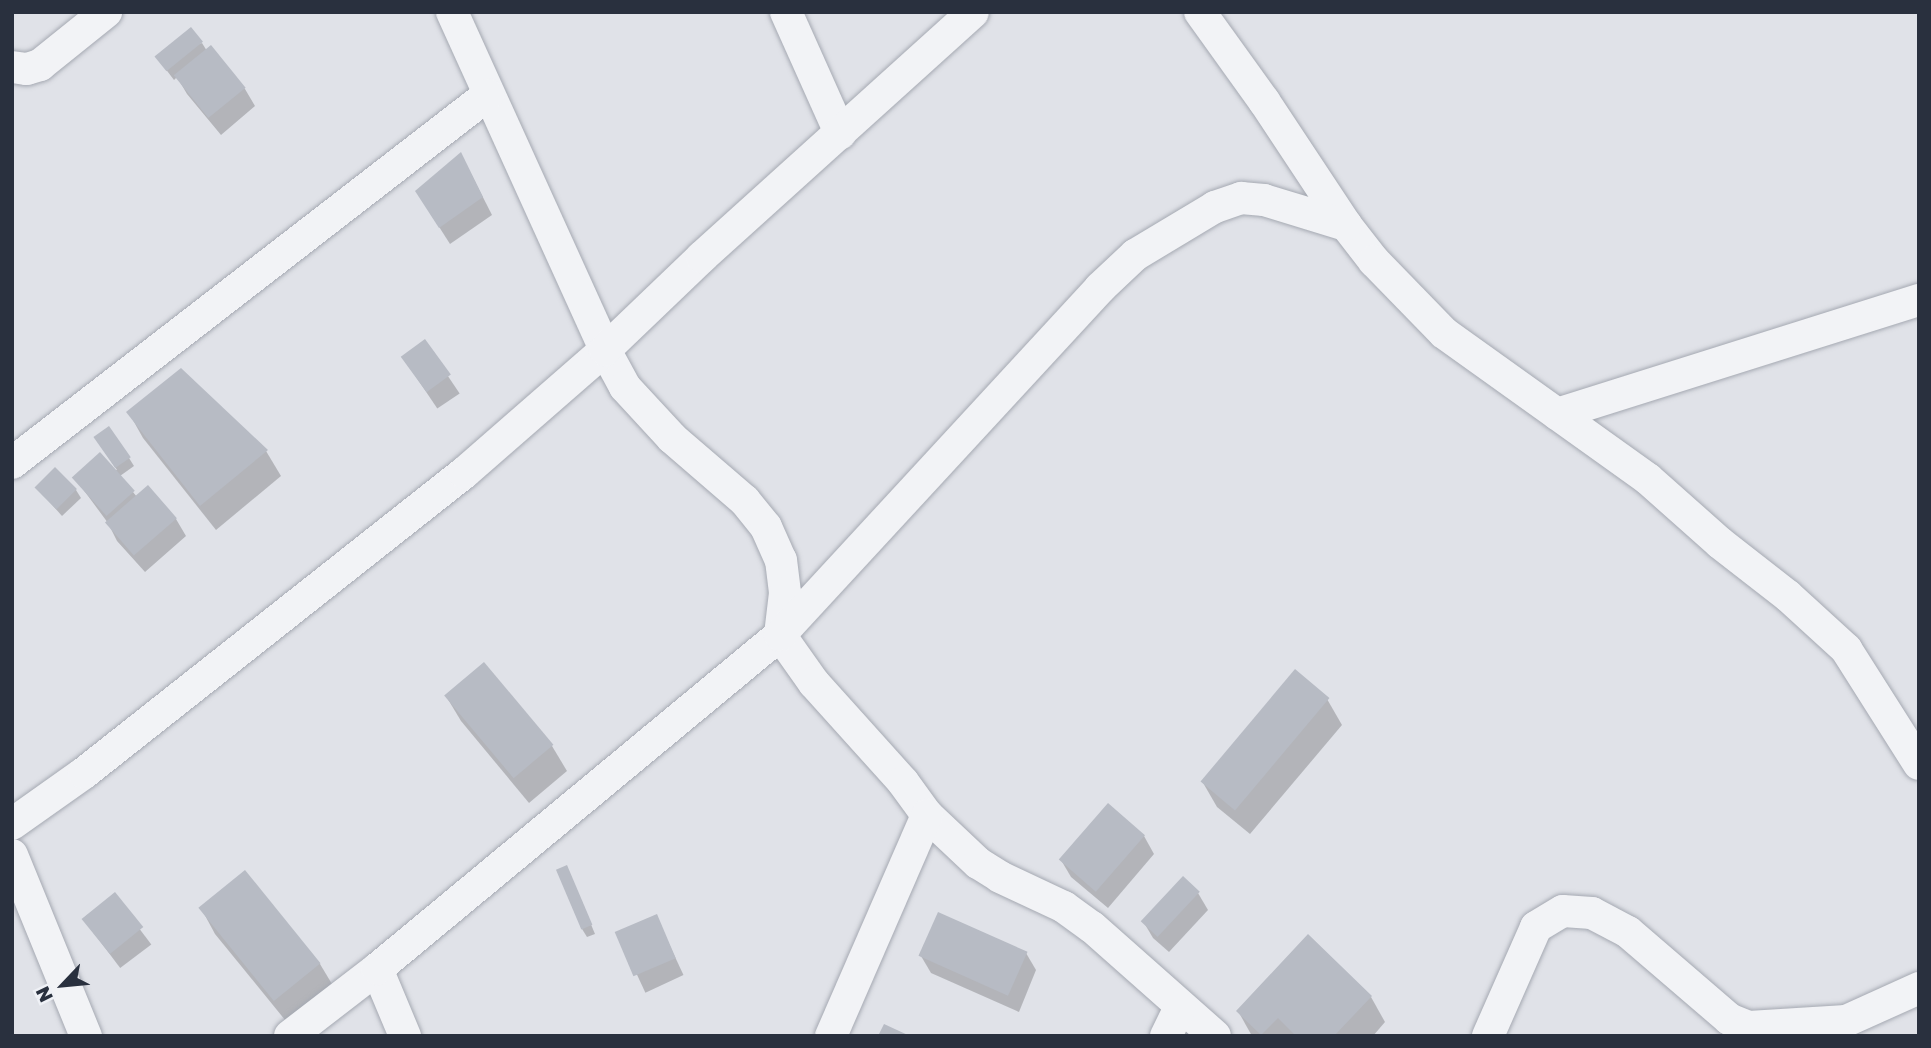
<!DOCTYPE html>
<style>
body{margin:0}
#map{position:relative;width:1931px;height:1048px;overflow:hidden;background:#e0e2e8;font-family:"Golos Text",sans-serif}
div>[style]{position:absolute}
.shadow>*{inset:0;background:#0003;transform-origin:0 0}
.building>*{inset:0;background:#b7bbc4;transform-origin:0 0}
.roads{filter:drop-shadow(0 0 2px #a5a9b2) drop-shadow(0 0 2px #a5a9b2)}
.minor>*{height:32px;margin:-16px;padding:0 16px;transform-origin:16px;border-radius:16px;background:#f2f3f6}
span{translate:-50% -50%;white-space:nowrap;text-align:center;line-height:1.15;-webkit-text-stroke:7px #eff1f6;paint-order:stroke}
.frame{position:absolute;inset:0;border:14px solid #29303e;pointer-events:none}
.north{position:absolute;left:28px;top:950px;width:70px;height:70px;-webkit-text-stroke:5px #eff1f6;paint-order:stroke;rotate:244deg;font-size:19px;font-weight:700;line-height:28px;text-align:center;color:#29303e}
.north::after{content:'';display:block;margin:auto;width:24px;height:32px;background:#29303e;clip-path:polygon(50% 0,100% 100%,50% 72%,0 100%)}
</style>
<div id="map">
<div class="shadow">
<i style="clip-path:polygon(202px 43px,207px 51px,210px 48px,245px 89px,255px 106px,221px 135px,187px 94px,177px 77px,174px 80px,158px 59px)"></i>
<i style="clip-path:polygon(461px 154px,492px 215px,450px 244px,427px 208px)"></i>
<i style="left:425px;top:342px;width:62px;height:27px;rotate:56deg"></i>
<i style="clip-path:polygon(129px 413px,266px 451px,281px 476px,216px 530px,143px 438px)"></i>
<i style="clip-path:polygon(100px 445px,129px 458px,134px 466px,120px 476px,137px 497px,176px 519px,186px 536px,145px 572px,117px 541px,108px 523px,74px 477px,117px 470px)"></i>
<i style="clip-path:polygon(37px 488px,76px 490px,81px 498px,62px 516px)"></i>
<i style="clip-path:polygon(446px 696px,552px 746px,567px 771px,529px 803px,461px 721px)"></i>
<i style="clip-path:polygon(1327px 699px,1342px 725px,1250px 834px,1217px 807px,1202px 781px)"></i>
<i style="clip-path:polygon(1108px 805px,1144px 836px,1154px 854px,1108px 908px,1071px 877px,1061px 860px)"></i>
<i style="clip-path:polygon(567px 867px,595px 934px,587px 937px,582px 929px)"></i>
<i style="clip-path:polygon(245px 872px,320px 964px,335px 989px,290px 1026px,215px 934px,201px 908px)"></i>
<i style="clip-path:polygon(1198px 893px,1208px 910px,1169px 952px,1153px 938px,1143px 921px)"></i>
<i style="left:114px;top:895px;width:62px;height:39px;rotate:53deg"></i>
<i style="left:656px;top:916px;width:65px;height:42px;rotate:65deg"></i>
<i style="clip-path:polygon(1026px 953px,1036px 970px,1019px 1012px,931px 973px,921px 956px)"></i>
<i style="clip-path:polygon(1371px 997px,1385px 1022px,1373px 1036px,1252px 1036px,1238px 1011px)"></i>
</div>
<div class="building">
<i style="left:191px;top:27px;width:19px;height:47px;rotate:51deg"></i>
<i style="left:211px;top:45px;width:55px;height:48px;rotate:51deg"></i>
<i style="clip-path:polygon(461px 152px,483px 197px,439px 228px,415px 191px)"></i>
<i style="left:425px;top:339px;width:44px;height:30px;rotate:54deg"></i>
<i style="clip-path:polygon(181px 368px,268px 450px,200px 506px,126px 412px)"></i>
<i style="left:109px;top:426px;width:38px;height:19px;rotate:55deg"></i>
<i style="left:100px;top:452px;width:52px;height:38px;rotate:48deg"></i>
<i style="left:55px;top:467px;width:31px;height:29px;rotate:45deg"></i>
<i style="left:148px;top:485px;width:44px;height:57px;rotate:49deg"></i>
<i style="left:484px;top:662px;width:108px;height:52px;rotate:50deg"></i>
<i style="left:1295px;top:669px;width:45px;height:147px;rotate:40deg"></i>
<i style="left:1108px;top:803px;width:49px;height:75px;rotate:41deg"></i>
<i style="left:567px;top:865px;width:65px;height:12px;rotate:67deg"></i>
<i style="left:245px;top:870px;width:120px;height:60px;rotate:51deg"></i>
<i style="left:1183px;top:876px;width:23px;height:62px;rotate:43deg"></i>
<i style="left:115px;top:892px;width:45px;height:43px;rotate:51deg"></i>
<i style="left:938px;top:912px;width:98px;height:48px;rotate:24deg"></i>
<i style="left:657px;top:914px;width:48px;height:46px;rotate:67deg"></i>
<i style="clip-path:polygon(1308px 934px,1372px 996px,1334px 1036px,1296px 1036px,1278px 1018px,1261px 1035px,1236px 1011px)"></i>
<i style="clip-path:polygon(884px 1024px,910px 1036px,878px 1036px)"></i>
</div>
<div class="roads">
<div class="minor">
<i style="left:452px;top:12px;width:371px;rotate:65.6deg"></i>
<i style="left:605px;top:350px;width:42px;rotate:61.6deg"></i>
<i style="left:625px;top:387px;width:69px;rotate:47.3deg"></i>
<i style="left:672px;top:438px;width:96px;rotate:40.8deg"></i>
<i style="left:745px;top:501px;width:33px;rotate:51deg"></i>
<i style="left:766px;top:527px;width:36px;rotate:66deg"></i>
<i style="left:781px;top:560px;width:33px;rotate:83deg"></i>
<i style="left:785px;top:593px;width:42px;rotate:96.8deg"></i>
<i style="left:780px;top:635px;width:59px;rotate:54.7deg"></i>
<i style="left:814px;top:683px;width:133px;rotate:48deg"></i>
<i style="left:903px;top:782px;width:41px;rotate:54deg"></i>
<i style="left:927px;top:815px;width:70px;rotate:43.3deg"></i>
<i style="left:978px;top:863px;width:26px;rotate:32deg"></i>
<i style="left:1000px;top:877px;width:71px;rotate:25.1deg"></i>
<i style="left:1064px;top:907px;width:34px;rotate:36deg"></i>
<i style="left:1092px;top:927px;width:164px;rotate:41.5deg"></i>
<i style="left:786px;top:12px;width:133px;rotate:65.9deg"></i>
<i style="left:1200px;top:12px;width:110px;rotate:54.3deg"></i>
<i style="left:1264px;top:101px;width:149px;rotate:56.5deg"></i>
<i style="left:1346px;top:225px;width:46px;rotate:52.1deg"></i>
<i style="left:1374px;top:261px;width:100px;rotate:45.8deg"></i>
<i style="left:1444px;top:333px;width:251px;rotate:35.6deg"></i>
<i style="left:1648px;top:479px;width:96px;rotate:41.6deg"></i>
<i style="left:1720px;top:543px;width:86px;rotate:37.9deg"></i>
<i style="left:1788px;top:596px;width:79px;rotate:42.4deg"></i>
<i style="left:1846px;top:649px;width:136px;rotate:57.6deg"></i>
<i style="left:12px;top:67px;width:15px;rotate:8deg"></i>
<i style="left:27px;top:69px;width:14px;rotate:-17deg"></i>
<i style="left:40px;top:65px;width:85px;rotate:-38.8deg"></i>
<i style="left:1557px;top:414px;width:380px;rotate:-17.5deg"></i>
<i style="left:12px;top:463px;width:602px;rotate:-37.71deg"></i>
<i style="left:12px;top:824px;width:88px;rotate:-35.3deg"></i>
<i style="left:84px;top:773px;width:484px;rotate:-38.3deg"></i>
<i style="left:464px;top:473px;width:187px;rotate:-41.1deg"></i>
<i style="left:605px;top:350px;width:134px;rotate:-43.8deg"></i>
<i style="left:702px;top:257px;width:365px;rotate:-42.1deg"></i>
<i style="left:12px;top:855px;width:196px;rotate:67.8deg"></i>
<i style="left:377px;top:969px;width:73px;rotate:67.3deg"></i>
<i style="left:290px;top:1036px;width:110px;rotate:-37.6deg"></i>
<i style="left:377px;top:969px;width:523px;rotate:-39.65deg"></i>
<i style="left:780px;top:635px;width:472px;rotate:-47.3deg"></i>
<i style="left:1100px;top:288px;width:48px;rotate:-43.3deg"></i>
<i style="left:1135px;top:255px;width:93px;rotate:-31deg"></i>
<i style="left:1215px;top:207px;width:28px;rotate:-19deg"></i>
<i style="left:1241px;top:198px;width:23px;rotate:5deg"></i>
<i style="left:1264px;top:200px;width:86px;rotate:17deg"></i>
<i style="left:831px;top:1036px;width:241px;rotate:-66.5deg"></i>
<i style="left:1166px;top:1036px;width:32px;rotate:-64deg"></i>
<i style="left:1488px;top:1036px;width:119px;rotate:-66.2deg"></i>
<i style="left:1536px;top:927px;width:31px;rotate:-31deg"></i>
<i style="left:1563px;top:911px;width:29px;rotate:4deg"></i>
<i style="left:1592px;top:913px;width:41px;rotate:27.8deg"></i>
<i style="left:1628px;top:932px;width:133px;rotate:40.7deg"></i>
<i style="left:1729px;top:1019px;width:22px;rotate:22deg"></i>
<i style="left:1749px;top:1027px;width:97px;rotate:-3.5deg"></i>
<i style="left:1846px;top:1021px;width:80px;rotate:-24.3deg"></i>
</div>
</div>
<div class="frame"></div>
<div class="north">N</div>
</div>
